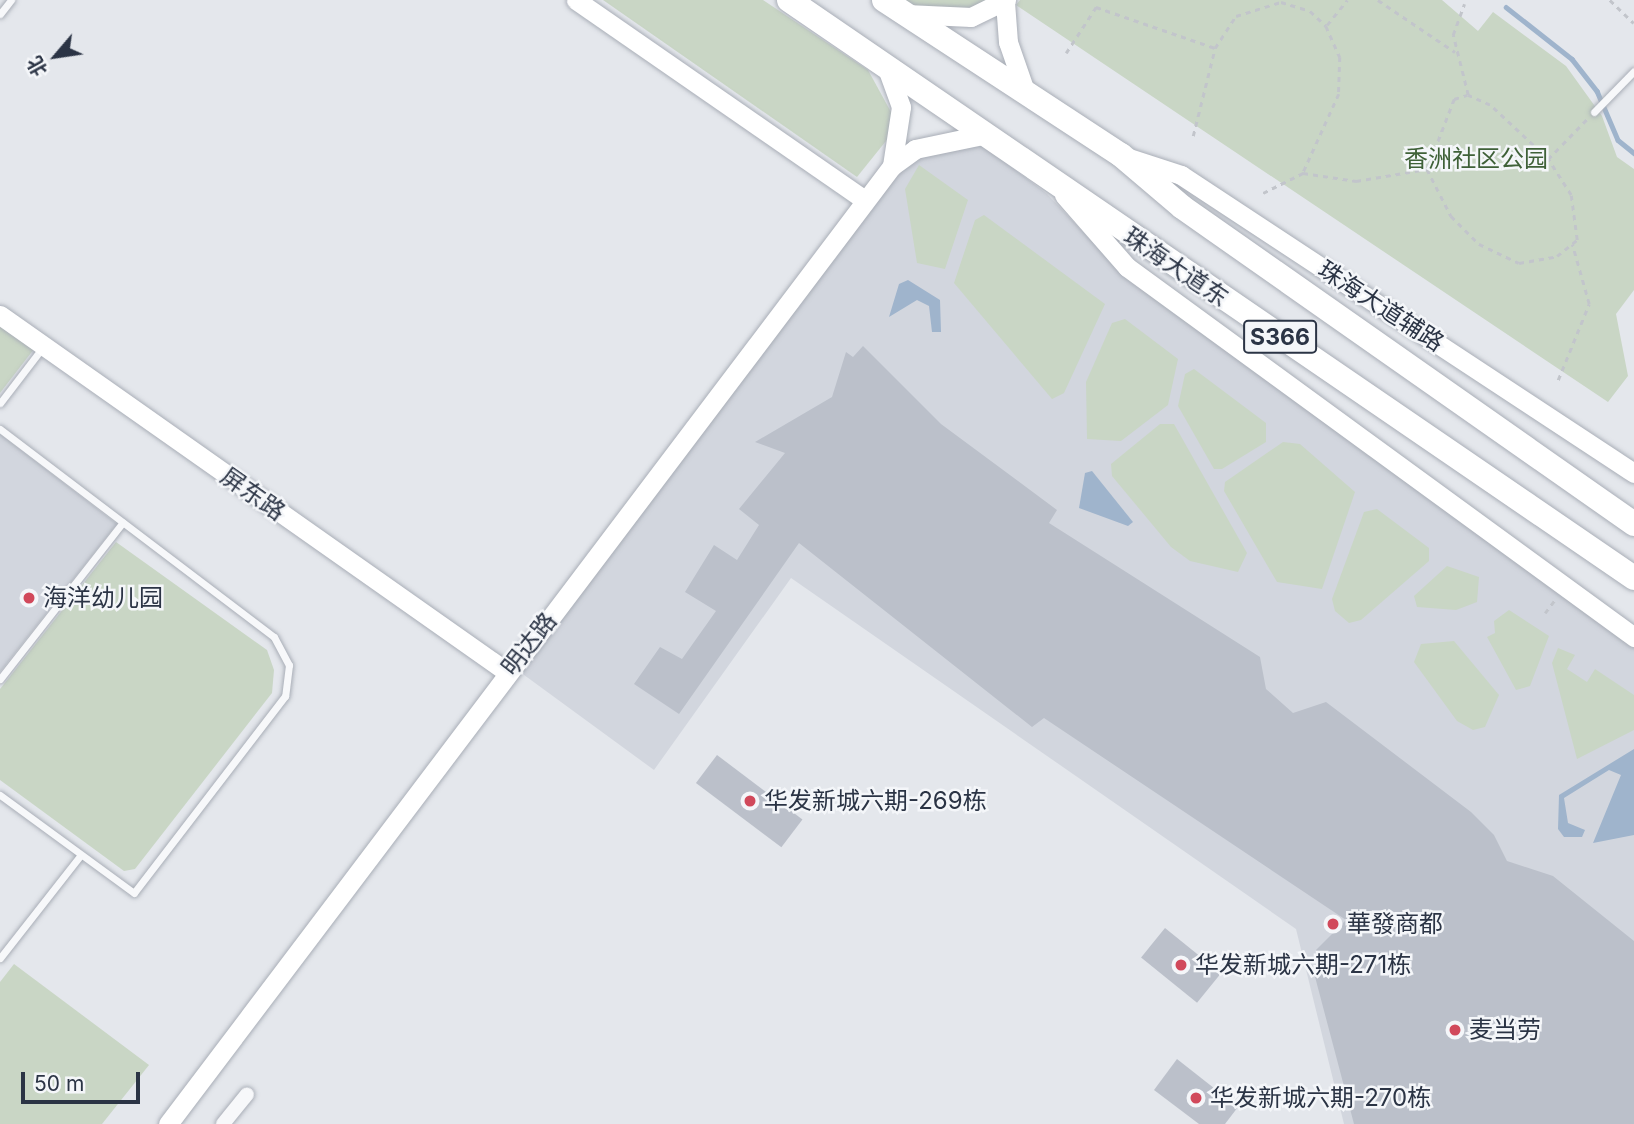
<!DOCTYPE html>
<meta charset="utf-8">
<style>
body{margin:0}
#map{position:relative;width:1634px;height:1124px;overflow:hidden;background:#e4e7ec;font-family:Inter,"Noto Sans SC",sans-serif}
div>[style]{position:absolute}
.built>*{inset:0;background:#d2d6de}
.green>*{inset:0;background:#c9d6c5}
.water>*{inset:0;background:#9fb4cc}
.stream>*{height:4.5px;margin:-2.25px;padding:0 2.25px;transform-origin:2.25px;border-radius:2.25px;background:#9fb4cc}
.building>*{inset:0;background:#bbc0ca;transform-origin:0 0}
.path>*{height:2.5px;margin-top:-1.25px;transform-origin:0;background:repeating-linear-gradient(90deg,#c2c5cb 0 5px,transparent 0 10px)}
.roads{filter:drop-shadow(0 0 2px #a9aeb7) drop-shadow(0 0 2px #a9aeb7)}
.lane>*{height:7px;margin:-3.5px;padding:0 3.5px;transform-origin:3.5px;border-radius:3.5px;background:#f7f8fa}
.street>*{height:14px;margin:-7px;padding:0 7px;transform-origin:7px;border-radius:7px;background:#f7f8fa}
.secondary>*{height:19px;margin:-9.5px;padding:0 9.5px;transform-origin:9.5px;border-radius:9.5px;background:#fff}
.highway>*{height:24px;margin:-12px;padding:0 12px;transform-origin:12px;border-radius:12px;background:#fff}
.dots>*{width:19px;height:19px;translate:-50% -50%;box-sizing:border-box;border:4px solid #f4f6f9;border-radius:50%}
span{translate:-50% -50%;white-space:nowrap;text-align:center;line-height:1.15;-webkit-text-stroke:5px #f4f6f9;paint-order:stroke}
.shield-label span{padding:2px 5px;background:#f4f6f9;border:2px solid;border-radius:5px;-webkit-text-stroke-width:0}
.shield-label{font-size:23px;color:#2b3445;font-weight:700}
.park-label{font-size:24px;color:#3f6138}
.street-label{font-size:24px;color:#2b3445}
.poi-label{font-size:24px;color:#2b3445}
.left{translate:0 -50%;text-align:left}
.north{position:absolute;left:21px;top:21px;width:70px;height:70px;-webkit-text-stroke:5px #f4f6f9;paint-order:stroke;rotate:241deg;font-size:19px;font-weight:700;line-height:28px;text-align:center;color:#2b3445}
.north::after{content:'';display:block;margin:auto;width:24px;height:32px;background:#2b3445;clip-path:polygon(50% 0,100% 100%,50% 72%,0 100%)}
.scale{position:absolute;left:21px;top:1072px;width:119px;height:32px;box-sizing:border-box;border:4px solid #2b3445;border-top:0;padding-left:9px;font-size:21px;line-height:24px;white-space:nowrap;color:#2b3445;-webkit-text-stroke:5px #f4f6f9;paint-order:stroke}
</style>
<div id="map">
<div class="built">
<i style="clip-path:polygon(981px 144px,1047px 194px,1123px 274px,1634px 646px,1634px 1124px,1344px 1124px,1296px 929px,791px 578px,654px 770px,520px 672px,900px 170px,918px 156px)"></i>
<i style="clip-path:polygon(0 434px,117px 524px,0 672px)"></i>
</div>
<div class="green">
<i style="clip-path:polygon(603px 0,763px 0,868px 70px,891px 112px,890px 136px,857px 177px)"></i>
<i style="clip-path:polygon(893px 0,988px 0,971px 11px,906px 9px)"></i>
<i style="clip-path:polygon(1020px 0,1442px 0,1478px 31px,1493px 12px,1566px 66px,1602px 116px,1617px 157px,1634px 169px,1634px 290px,1616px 314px,1628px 376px,1608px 402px,1016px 5px)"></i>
<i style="clip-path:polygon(919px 165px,968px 200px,945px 269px,917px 263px,905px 189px)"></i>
<i style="clip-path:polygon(984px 215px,1105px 304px,1064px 393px,1052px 399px,954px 283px,975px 220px)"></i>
<i style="clip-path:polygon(1125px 319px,1178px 359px,1168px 405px,1121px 441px,1087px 439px,1086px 382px,1112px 323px)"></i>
<i style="clip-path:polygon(0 324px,34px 349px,0 393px)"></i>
<i style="clip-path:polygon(1194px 369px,1266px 423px,1266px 442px,1222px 469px,1214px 469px,1178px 406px,1185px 374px)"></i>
<i style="clip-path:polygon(1160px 424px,1174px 424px,1247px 553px,1238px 572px,1190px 561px,1171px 547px,1112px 476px,1111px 464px)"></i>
<i style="clip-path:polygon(1283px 442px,1300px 444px,1355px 492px,1322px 589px,1277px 582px,1224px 491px,1225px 482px)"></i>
<i style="clip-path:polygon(1377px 509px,1429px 548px,1429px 561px,1361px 620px,1349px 623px,1335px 611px,1332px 599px,1364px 512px)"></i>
<i style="clip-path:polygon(116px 542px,267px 650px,274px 670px,272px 693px,135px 869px,124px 871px,0 780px,0 689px)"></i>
<i style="clip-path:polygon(1447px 566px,1479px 577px,1477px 602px,1456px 610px,1417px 607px,1414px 596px)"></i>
<i style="clip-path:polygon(1509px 610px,1549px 636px,1530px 686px,1516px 690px,1487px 637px,1495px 633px,1494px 621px)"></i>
<i style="clip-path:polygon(1454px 641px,1499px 695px,1485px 727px,1473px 730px,1457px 721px,1414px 662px,1421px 644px)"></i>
<i style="clip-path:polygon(1558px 648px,1575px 655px,1567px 669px,1587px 682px,1595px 669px,1634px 695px,1634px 730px,1577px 759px,1552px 663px)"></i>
<i style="clip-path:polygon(14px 964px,149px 1065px,102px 1124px,0 1124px,0 982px)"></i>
</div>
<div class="water">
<i style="clip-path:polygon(908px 280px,940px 300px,941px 332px,932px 332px,929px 306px,917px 300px,889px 317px,899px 284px)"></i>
<i style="clip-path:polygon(1092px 471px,1133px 522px,1128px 526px,1079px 508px,1085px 473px)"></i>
<i style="clip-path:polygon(1634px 749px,1634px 835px,1593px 843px,1621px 775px,1609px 770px,1564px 798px,1568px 823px,1585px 830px,1582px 837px,1564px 837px,1558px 829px,1559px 795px)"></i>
</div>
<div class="stream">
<i style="left:1506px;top:7px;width:84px;rotate:38.2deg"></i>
<i style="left:1572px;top:59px;width:41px;rotate:52deg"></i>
<i style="left:1597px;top:91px;width:53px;rotate:66.8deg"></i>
<i style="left:1618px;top:140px;width:21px;rotate:39deg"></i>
</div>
<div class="building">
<i style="clip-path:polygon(863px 346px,941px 424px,1057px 510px,1049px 523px,1260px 657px,1266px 689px,1293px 713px,1326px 702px,1471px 812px,1494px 835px,1507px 861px,1553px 876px,1634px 941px,1634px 1124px,1354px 1124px,1314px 973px,1316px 950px,1346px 920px,1044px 718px,1032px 727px,799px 543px,679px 714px,634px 684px,660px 647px,682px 659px,716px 611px,685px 592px,714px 545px,737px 560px,759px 525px,739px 509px,785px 453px,755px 442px,832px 397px,846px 352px,853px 357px)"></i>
<i style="left:717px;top:755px;width:107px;height:35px;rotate:37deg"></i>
<i style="left:1165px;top:928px;width:72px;height:38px;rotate:39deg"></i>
<i style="clip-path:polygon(1177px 1059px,1238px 1107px,1225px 1124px,1199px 1124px,1154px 1090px)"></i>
</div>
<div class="path">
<i style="left:1378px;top:0;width:93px;rotate:34deg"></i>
<i style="left:1610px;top:0;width:33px;rotate:44deg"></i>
<i style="left:1327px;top:25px;width:32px;rotate:-51deg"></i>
<i style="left:1066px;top:53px;width:55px;rotate:-56.9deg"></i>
<i style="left:1096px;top:7px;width:126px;rotate:19deg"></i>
<i style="left:1193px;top:136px;width:91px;rotate:-76deg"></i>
<i style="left:1215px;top:48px;width:38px;rotate:-57deg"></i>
<i style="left:1236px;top:16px;width:47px;rotate:-17.3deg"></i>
<i style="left:1281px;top:2px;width:30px;rotate:17deg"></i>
<i style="left:1310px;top:11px;width:22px;rotate:43deg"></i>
<i style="left:1326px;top:26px;width:34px;rotate:66deg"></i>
<i style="left:1340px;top:57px;width:37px;rotate:92deg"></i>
<i style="left:1339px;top:94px;width:87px;rotate:114.5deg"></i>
<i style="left:1548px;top:159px;width:56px;rotate:-45.7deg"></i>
<i style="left:1427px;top:169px;width:75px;rotate:-68.9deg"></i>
<i style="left:1454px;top:99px;width:14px;rotate:-17deg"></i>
<i style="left:1263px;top:193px;width:45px;rotate:-26.6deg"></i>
<i style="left:1303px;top:173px;width:54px;rotate:8.6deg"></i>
<i style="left:1356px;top:181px;width:72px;rotate:-9.6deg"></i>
<i style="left:1427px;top:169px;width:53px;rotate:62.9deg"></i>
<i style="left:1451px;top:216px;width:40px;rotate:45deg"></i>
<i style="left:1479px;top:244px;width:44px;rotate:25.4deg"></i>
<i style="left:1519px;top:263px;width:39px;rotate:-10deg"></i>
<i style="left:1557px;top:256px;width:26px;rotate:-39deg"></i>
<i style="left:1577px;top:240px;width:45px;rotate:-97.6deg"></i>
<i style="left:1571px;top:195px;width:43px;rotate:-122.6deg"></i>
<i style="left:1548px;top:159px;width:79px;rotate:-137deg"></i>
<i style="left:1490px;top:105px;width:24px;rotate:-156deg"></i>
<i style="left:1468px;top:95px;width:62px;rotate:-104deg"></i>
<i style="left:1453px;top:35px;width:33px;rotate:-70deg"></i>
<i style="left:1558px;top:380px;width:82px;rotate:-67.8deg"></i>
<i style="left:1589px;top:304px;width:62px;rotate:-105.8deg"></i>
<i style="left:1545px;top:613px;width:15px;rotate:-53deg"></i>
</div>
<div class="roads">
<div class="lane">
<i style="left:0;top:14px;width:18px;rotate:-52deg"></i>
<i style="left:1594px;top:112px;width:57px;rotate:-45.7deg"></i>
<i style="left:0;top:403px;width:71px;rotate:-52.5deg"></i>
<i style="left:0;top:429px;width:344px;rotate:37.2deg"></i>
<i style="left:274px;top:637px;width:32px;rotate:62deg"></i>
<i style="left:289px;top:665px;width:31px;rotate:97deg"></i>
<i style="left:285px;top:696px;width:248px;rotate:127.5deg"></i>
<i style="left:134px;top:893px;width:166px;rotate:-143.8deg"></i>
<i style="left:0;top:679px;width:199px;rotate:-51.9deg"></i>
<i style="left:0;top:958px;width:130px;rotate:-51.9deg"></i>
</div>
<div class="street">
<i style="left:223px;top:1124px;width:38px;rotate:-51deg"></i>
</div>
<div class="secondary">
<i style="left:576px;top:0;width:351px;rotate:34.7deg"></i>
<i style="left:1005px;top:2px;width:40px;rotate:85.7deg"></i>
<i style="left:1008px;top:42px;width:55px;rotate:70.9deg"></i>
<i style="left:906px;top:14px;width:65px;rotate:2.6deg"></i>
<i style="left:971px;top:17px;width:39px;rotate:-26deg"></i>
<i style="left:888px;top:71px;width:38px;rotate:70deg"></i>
<i style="left:901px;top:107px;width:60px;rotate:98.7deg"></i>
<i style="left:1129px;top:158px;width:55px;rotate:18.1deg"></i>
<i style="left:1181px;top:175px;width:542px;rotate:33.34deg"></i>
<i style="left:1064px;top:195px;width:96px;rotate:48.8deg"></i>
<i style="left:1127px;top:267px;width:628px;rotate:36.12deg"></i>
<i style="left:0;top:315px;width:620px;rotate:35.15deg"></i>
<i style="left:168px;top:1124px;width:1201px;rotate:-52.92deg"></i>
<i style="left:892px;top:166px;width:29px;rotate:-36deg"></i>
<i style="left:915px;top:149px;width:68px;rotate:-11.8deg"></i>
</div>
<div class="highway">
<i style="left:789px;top:0;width:1024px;rotate:34.37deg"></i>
<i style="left:884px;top:0;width:283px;rotate:33.2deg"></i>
<i style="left:1121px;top:155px;width:80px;rotate:40.4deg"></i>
<i style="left:1182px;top:207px;width:552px;rotate:35.04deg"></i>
</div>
</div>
<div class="dots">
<i style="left:29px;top:598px;background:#d1495b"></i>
<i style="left:750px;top:801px;background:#d1495b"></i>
<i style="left:1333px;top:924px;background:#d1495b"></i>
<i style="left:1181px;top:965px;background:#d1495b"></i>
<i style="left:1455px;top:1030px;background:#d1495b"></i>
<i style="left:1196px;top:1098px;background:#d1495b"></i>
</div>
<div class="shield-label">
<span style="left:1280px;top:337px">S366</span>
</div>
<div class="park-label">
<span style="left:1476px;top:159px">香洲社区公园</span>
</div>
<div class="street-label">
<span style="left:1176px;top:267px;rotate:34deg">珠海大道东</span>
<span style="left:1381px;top:306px;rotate:33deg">珠海大道辅路</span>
<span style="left:253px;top:494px;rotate:35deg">屏东路</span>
<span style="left:529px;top:644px;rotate:-52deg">明达路</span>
</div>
<div class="poi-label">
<span class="left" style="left:43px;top:598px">海洋幼儿园</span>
<span class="left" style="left:764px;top:801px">华发新城六期-269栋</span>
<span class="left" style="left:1347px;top:924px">華發商都</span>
<span class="left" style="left:1195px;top:965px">华发新城六期-271栋</span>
<span class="left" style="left:1469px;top:1030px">麦当劳</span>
<span class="left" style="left:1210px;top:1098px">华发新城六期-270栋</span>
</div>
<div class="north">北</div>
<div class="scale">50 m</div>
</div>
